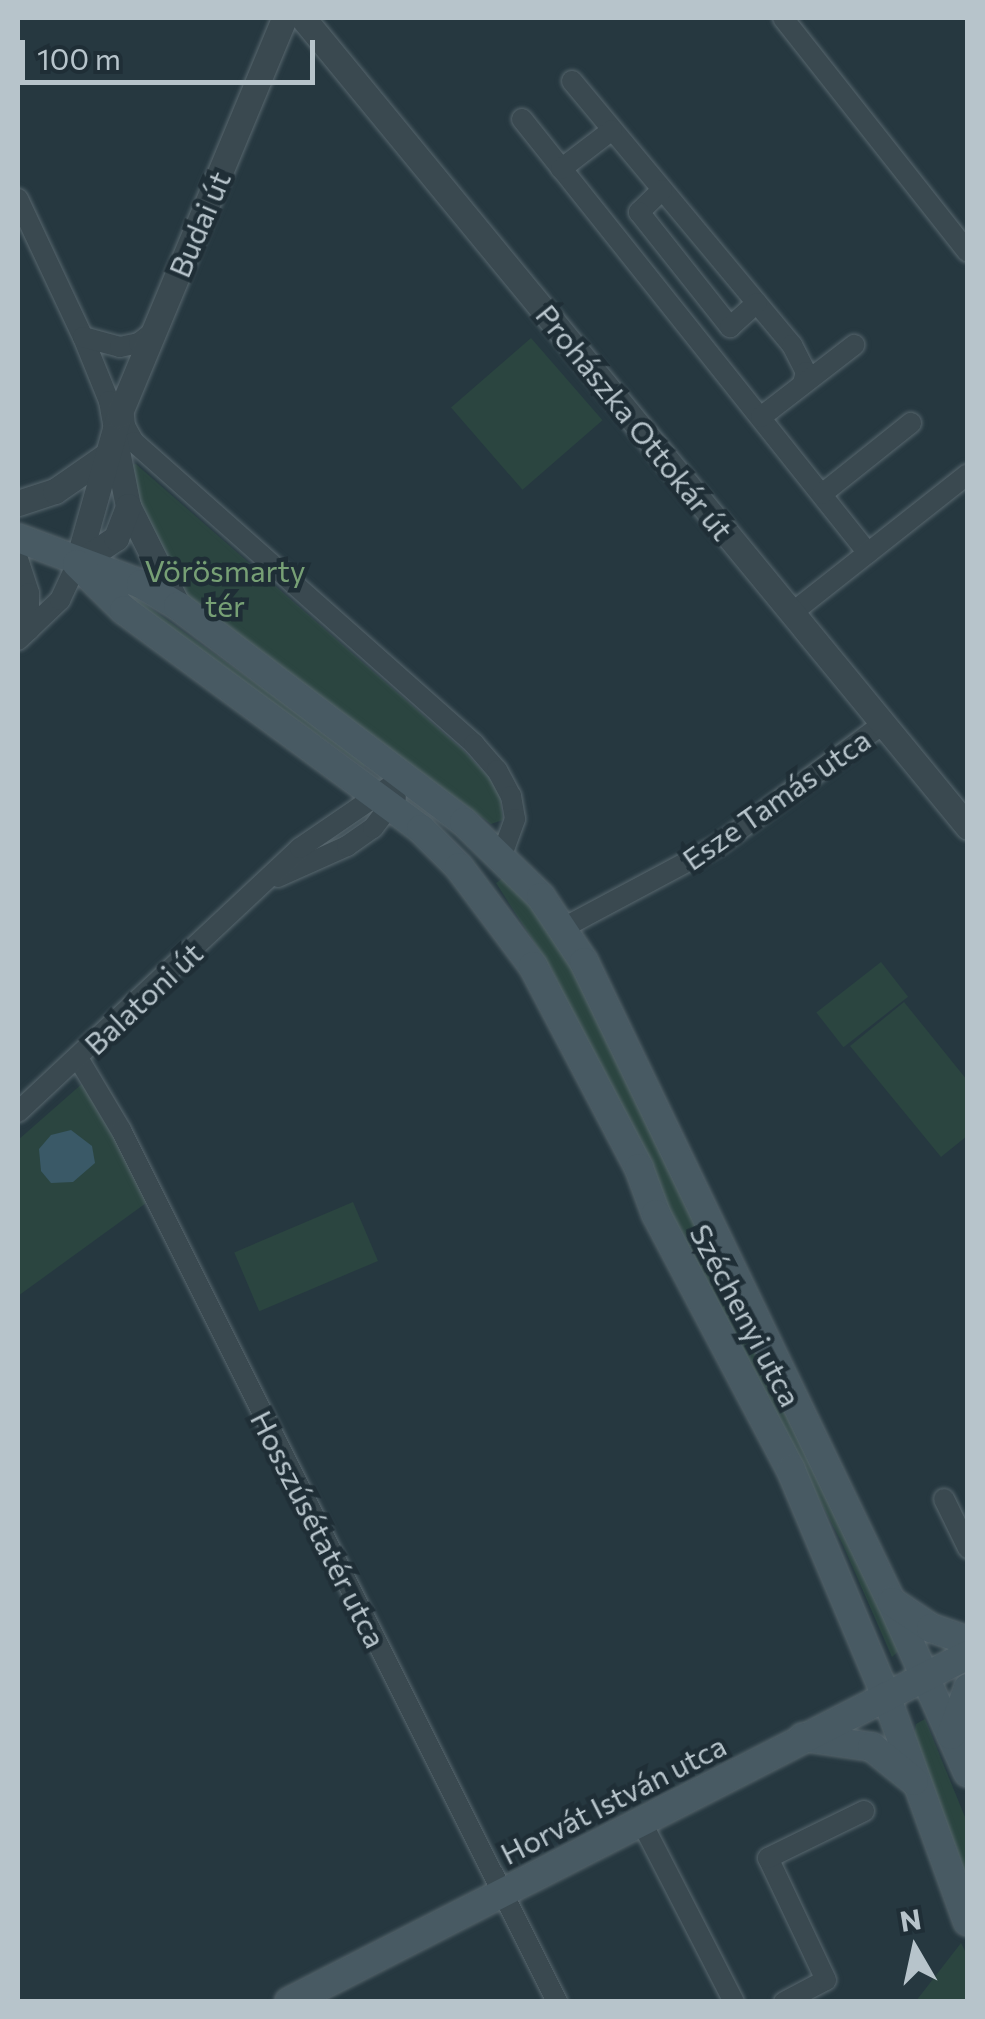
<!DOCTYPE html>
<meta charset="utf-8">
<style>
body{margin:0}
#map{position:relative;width:985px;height:2019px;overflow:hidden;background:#263840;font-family:Commissioner,sans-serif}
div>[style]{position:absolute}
.green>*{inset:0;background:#2b4540;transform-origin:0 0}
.water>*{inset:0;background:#3a5967}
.roads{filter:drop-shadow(0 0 2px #58676e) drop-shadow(0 0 2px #58676e)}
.minor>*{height:20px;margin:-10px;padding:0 10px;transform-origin:10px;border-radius:10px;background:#3a4950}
.tertiary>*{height:25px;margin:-12.5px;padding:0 12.5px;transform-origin:12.5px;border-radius:12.5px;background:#3a4950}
.secondary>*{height:28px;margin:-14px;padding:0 14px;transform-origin:14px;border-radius:14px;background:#485a63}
span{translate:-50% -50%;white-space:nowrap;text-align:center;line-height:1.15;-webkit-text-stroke:9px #1f2e36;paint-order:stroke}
.street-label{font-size:30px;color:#b7c4cb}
.park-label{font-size:30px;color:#77a075}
.frame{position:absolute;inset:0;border:20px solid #b7c4cb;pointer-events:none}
.north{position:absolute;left:865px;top:1899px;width:100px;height:100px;-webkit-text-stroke:8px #1f2e36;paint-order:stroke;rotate:351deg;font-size:28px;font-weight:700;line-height:40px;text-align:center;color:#b7c4cb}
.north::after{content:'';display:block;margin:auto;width:35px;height:45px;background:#b7c4cb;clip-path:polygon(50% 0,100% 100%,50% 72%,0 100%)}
.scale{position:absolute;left:20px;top:40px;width:295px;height:45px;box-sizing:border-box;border:5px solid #b7c4cb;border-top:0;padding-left:12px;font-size:30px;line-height:35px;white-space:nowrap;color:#b7c4cb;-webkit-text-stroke:8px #1f2e36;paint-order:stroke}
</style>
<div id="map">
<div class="green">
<i style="left:531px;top:338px;width:109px;height:106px;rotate:49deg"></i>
<i style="clip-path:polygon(136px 464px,463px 750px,499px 788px,503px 820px,491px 824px,201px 612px,184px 595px,142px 516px,130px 465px)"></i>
<i style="clip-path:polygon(121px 587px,363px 760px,365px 768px,121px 595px)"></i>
<i style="clip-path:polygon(503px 878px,539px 916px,566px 958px,625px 1074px,900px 1650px,892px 1657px,843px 1545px,611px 1099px,552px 970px,496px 883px)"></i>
<i style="left:881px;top:962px;width:44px;height:82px;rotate:52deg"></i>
<i style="clip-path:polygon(904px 1002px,967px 1080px,967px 1136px,941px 1157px,850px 1046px)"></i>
<i style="clip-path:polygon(92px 1075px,153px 1198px,18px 1296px,18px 1140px)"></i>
<i style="left:353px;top:1202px;width:64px;height:129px;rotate:67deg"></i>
<i style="clip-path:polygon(925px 1719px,967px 1822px,967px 1877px,914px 1736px,916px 1724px)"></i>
<i style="clip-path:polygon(961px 1943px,967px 1955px,967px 2001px,916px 2001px)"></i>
</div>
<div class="water">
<i style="clip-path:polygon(71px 1130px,92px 1146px,95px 1163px,73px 1182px,51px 1183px,41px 1171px,39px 1149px,51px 1135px)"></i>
</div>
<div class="roads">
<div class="minor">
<i style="left:783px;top:18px;width:298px;rotate:51.7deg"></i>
<i style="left:572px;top:81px;width:344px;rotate:50.2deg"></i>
<i style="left:792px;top:345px;width:30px;rotate:63deg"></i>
<i style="left:806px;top:372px;width:11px;rotate:105deg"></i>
<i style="left:522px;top:119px;width:555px;rotate:51.44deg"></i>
<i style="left:561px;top:169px;width:64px;rotate:-37.4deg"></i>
<i style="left:662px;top:190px;width:32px;rotate:136deg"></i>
<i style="left:639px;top:212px;width:147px;rotate:51.6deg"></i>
<i style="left:730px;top:327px;width:36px;rotate:-42deg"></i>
<i style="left:18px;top:199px;width:153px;rotate:64.8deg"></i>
<i style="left:83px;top:337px;width:69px;rotate:67.9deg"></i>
<i style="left:109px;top:401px;width:28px;rotate:80deg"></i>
<i style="left:83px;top:337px;width:38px;rotate:15deg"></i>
<i style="left:120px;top:347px;width:19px;rotate:-12deg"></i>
<i style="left:139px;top:343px;width:16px;rotate:-38deg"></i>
<i style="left:123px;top:407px;width:19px;rotate:84deg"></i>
<i style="left:125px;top:426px;width:18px;rotate:61deg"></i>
<i style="left:134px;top:442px;width:455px;rotate:41.6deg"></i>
<i style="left:474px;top:744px;width:35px;rotate:49deg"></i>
<i style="left:497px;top:770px;width:30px;rotate:62deg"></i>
<i style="left:511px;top:796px;width:23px;rotate:80deg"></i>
<i style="left:515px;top:819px;width:38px;rotate:110deg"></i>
<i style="left:761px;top:417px;width:118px;rotate:-37.7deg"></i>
<i style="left:822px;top:494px;width:114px;rotate:-38.6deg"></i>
<i style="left:18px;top:559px;width:36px;rotate:72deg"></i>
<i style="left:29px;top:593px;width:37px;rotate:90deg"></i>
<i style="left:792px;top:613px;width:224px;rotate:-38.3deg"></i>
<i style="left:18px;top:640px;width:58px;rotate:-43.6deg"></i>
<i style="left:60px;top:600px;width:40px;rotate:-65deg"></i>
<i style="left:278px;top:877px;width:76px;rotate:-24.2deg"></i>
<i style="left:347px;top:846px;width:32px;rotate:-35deg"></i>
<i style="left:373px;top:828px;width:38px;rotate:-53deg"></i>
<i style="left:563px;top:928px;width:178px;rotate:-28.1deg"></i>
<i style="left:720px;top:844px;width:202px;rotate:-36.4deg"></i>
<i style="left:78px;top:1058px;width:84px;rotate:59.2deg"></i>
<i style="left:121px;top:1130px;width:975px;rotate:63.43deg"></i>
<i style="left:18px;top:1112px;width:386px;rotate:-43.1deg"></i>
<i style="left:300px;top:848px;width:127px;rotate:-34.4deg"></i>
<i style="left:944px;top:1499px;width:55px;rotate:63.9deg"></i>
<i style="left:642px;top:1823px;width:201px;rotate:62.8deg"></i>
<i style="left:784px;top:2002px;width:47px;rotate:-27.6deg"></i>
<i style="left:826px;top:1980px;width:135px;rotate:-115.4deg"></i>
<i style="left:768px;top:1858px;width:107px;rotate:-26.1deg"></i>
</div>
<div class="tertiary">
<i style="left:303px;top:18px;width:1047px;rotate:50.58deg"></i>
<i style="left:115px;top:441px;width:66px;rotate:78.7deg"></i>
<i style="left:128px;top:506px;width:112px;rotate:63.4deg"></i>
<i style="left:18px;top:503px;width:39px;rotate:-18deg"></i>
<i style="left:55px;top:491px;width:63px;rotate:-34.7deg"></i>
<i style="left:77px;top:564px;width:155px;rotate:-74.3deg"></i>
<i style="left:119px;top:415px;width:430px;rotate:-67.4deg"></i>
<i style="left:77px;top:564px;width:47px;rotate:-33.7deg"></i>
<i style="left:116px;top:538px;width:34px;rotate:-69deg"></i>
</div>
<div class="secondary">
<i style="left:18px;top:538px;width:131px;rotate:20.5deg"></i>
<i style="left:141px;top:584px;width:43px;rotate:30.7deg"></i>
<i style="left:178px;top:606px;width:358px;rotate:37.1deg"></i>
<i style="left:464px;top:822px;width:107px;rotate:44.2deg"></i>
<i style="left:541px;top:897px;width:78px;rotate:56.5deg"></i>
<i style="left:584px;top:962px;width:709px;rotate:64.34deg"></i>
<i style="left:891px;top:1601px;width:188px;rotate:65.9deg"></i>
<i style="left:77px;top:564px;width:66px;rotate:44.4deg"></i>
<i style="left:124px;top:610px;width:369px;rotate:36.4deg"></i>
<i style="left:421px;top:829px;width:54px;rotate:45deg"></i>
<i style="left:459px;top:867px;width:124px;rotate:53.2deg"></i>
<i style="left:533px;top:966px;width:228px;rotate:62.3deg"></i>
<i style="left:639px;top:1168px;width:49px;rotate:69.7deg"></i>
<i style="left:656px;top:1214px;width:289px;rotate:62.2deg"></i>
<i style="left:791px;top:1470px;width:245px;rotate:67.2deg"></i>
<i style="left:886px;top:1696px;width:240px;rotate:70.1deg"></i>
<i style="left:892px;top:1602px;width:47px;rotate:33.7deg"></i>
<i style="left:931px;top:1628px;width:39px;rotate:19deg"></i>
<i style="left:951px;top:1735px;width:50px;rotate:-70.1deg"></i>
<i style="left:803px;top:1737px;width:70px;rotate:8.2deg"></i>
<i style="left:872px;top:1747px;width:54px;rotate:39deg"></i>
<i style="left:289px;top:2002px;width:763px;rotate:-27.07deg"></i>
</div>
</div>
<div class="street-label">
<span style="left:199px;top:224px;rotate:-67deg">Budai út</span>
<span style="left:635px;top:422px;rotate:51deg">Prohászka Ottokár út</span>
<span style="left:776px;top:799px;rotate:-35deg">Esze Tamás utca</span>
<span style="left:143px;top:998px;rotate:-43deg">Balatoni út</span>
<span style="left:746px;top:1315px;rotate:62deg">Széchenyi utca</span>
<span style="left:319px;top:1529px;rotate:63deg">Hosszúsétatér utca</span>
<span style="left:613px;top:1799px;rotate:-27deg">Horvát István utca</span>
</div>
<div class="park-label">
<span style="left:225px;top:587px">Vörösmarty<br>tér</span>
</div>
<div class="frame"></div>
<div class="north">N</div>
<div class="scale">100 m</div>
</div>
